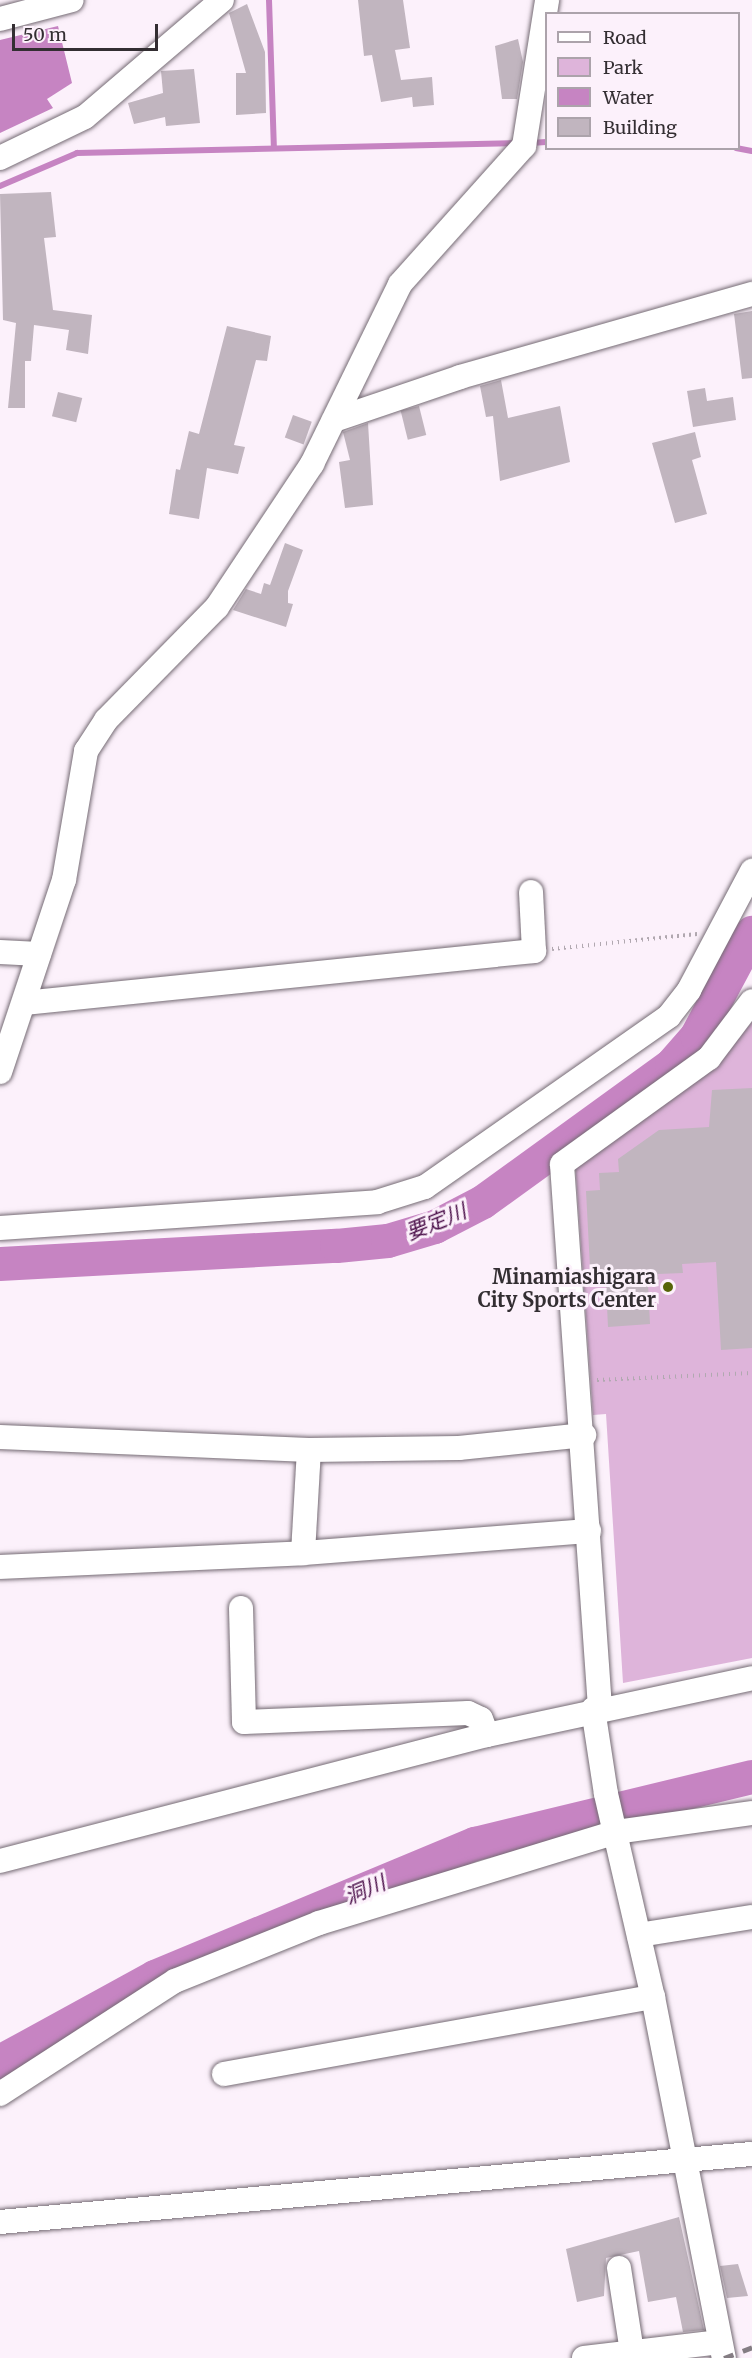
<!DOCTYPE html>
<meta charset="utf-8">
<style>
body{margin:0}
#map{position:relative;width:752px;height:2358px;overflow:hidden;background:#fcf1fb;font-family:Merriweather,"Noto Sans JP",serif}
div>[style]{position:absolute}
.green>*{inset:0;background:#deb4da}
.water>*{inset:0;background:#c684c2}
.stream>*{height:6px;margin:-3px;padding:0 3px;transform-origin:3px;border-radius:3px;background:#c684c2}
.river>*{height:34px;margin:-17px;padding:0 17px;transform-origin:17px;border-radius:17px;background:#c684c2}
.building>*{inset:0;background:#c1b5bf;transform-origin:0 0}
.path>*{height:4px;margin-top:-2px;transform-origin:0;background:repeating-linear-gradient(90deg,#b1a8b0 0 1.5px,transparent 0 6px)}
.roads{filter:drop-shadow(0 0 2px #756b74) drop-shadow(0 0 2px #756b74)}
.minor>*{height:24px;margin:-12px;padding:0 12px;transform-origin:12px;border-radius:12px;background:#fff}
.rail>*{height:4.5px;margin-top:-2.25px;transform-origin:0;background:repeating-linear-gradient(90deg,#847d83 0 10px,transparent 0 20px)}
.dots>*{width:16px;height:16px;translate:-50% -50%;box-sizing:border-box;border:3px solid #fcf1fb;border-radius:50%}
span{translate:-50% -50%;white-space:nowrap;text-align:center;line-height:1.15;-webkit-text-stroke:6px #fcf1fb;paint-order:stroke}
.poi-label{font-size:20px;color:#332e32;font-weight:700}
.right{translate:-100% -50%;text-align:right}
.water-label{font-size:21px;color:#4c114b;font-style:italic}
.legend{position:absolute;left:545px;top:12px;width:195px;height:138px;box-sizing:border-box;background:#fcf1fb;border:2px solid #aca3ab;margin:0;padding:8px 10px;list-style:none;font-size:18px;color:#332e32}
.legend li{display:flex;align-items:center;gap:12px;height:30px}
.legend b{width:30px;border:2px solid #aca3ab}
.scale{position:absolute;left:12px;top:24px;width:146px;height:27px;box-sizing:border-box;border:3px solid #332e32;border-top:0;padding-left:8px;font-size:18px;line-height:21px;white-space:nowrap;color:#332e32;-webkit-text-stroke:4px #fcf1fb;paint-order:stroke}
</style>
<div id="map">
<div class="green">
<i style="clip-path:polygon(752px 1022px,752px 1658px,623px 1683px,606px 1414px,593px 1415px,575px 1161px,725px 1056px)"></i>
</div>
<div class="water">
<i style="clip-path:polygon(58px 26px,72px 83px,47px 99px,53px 108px,0 133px,0 40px)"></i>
</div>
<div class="stream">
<i style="left:269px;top:0;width:147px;rotate:88.1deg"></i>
<i style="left:530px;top:143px;width:16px;rotate:-4deg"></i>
<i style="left:736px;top:148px;width:16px;rotate:11deg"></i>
<i style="left:0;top:186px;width:84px;rotate:-23.2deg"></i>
<i style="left:77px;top:153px;width:440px;rotate:-1.3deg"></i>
</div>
<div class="river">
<i style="left:0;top:1264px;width:337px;rotate:-3.1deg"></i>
<i style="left:337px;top:1246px;width:51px;rotate:-5.6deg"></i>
<i style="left:388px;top:1241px;width:49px;rotate:-16.6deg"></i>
<i style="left:435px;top:1227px;width:54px;rotate:-27.5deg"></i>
<i style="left:483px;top:1202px;width:233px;rotate:-35.9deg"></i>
<i style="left:672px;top:1065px;width:38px;rotate:-49deg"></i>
<i style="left:697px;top:1036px;width:117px;rotate:-61.9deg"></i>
<i style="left:0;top:2062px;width:177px;rotate:-28.7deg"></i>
<i style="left:155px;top:1977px;width:347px;rotate:-22.6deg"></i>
<i style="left:475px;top:1844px;width:285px;rotate:-13.6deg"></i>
</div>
<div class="building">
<i style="clip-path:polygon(358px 0,403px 0,410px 48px,395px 50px,401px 80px,432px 77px,434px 105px,413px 107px,412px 97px,381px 102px,372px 55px,364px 56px)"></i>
<i style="clip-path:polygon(247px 4px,265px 52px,266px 113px,236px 115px,236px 73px,246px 73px,229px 13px)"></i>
<i style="clip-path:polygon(518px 39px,523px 62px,517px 99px,502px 99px,495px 46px)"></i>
<i style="clip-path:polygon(194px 69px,200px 123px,166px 126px,165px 117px,134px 124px,128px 103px,163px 93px,161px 71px)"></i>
<i style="clip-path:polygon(51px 192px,56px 237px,44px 238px,53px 310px,92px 315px,88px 354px,66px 350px,69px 330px,34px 325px,31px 361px,25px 361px,25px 408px,8px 408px,16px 323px,3px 320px,0 194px)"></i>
<i style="clip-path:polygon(752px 311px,752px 378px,742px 379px,734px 314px)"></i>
<i style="clip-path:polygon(227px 326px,271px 336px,267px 361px,256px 360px,234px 445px,245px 447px,238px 474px,207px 468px,199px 519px,169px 514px,176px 469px,180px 470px,189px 431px,199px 434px)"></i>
<i style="clip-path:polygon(501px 380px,508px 418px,560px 406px,570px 462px,500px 481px,493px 416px,486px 417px,480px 386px)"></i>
<i style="clip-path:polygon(705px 388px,707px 401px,733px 397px,736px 420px,693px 427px,687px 391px)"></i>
<i style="left:58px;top:392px;width:25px;height:25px;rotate:14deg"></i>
<i style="left:419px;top:406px;width:30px;height:19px;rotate:76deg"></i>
<i style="left:293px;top:415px;width:20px;height:24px;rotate:20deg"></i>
<i style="clip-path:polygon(368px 423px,373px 505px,345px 508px,339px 462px,350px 460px,343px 432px)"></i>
<i style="clip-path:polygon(695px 432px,701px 457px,692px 460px,707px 514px,675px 523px,652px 443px)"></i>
<i style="clip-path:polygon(285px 543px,303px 550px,288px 591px,288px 603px,293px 604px,286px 627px,233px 610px,246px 589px,261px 594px,264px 583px,270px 585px)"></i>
<i style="clip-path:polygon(752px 1088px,752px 1348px,721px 1350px,716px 1262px,682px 1264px,683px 1273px,658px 1274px,659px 1284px,648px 1284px,650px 1324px,608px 1327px,606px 1286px,591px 1287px,586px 1191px,600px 1190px,599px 1173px,619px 1172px,618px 1159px,659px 1130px,709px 1127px,712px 1090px)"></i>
<i style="clip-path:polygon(679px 2217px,704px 2330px,683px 2332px,676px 2297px,648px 2302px,639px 2251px,606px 2258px,604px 2296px,577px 2302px,566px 2249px)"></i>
<i style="clip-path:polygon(738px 2264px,748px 2296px,727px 2298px,720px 2266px)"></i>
</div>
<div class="path">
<i style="left:552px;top:949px;width:146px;rotate:-5.9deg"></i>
<i style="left:597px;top:1380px;width:155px;rotate:-2.6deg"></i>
</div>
<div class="roads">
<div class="minor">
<i style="left:0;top:19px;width:74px;rotate:-14.8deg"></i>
<i style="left:0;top:158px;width:94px;rotate:-25.8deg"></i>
<i style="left:85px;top:117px;width:180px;rotate:-40.5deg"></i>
<i style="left:334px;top:420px;width:133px;rotate:-18.8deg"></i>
<i style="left:460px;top:377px;width:304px;rotate:-15.9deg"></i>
<i style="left:0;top:952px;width:39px;rotate:3deg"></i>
<i style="left:24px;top:1003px;width:513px;rotate:-5.82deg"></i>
<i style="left:534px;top:951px;width:59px;rotate:-92.9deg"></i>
<i style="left:0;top:1072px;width:202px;rotate:-71.6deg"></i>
<i style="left:64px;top:880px;width:131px;rotate:-80.3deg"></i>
<i style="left:86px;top:751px;width:37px;rotate:-57deg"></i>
<i style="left:106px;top:720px;width:158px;rotate:-45.5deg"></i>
<i style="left:217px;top:607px;width:172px;rotate:-56.4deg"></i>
<i style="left:312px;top:464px;width:200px;rotate:-63.9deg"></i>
<i style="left:400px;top:284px;width:186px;rotate:-48.1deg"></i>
<i style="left:524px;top:146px;width:148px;rotate:-81deg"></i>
<i style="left:0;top:1228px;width:378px;rotate:-3.9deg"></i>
<i style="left:377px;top:1202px;width:50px;rotate:-17.4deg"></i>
<i style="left:425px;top:1187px;width:298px;rotate:-35deg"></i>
<i style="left:669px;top:1016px;width:33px;rotate:-52deg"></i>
<i style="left:689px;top:990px;width:135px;rotate:-62.1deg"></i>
<i style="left:0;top:1437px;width:309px;rotate:2.4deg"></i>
<i style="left:309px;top:1450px;width:150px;rotate:-0.8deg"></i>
<i style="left:459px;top:1448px;width:126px;rotate:-5.9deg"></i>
<i style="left:303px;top:1553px;width:103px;rotate:-86.7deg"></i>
<i style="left:0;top:1567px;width:303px;rotate:-2.6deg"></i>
<i style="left:303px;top:1553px;width:287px;rotate:-4.4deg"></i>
<i style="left:241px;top:1608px;width:114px;rotate:88.5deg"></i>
<i style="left:244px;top:1722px;width:224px;rotate:-2.3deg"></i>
<i style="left:468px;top:1713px;width:14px;rotate:25deg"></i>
<i style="left:481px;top:1719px;width:17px;rotate:69deg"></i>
<i style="left:600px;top:1708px;width:545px;rotate:-94deg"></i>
<i style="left:562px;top:1164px;width:181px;rotate:-35.8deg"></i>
<i style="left:709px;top:1058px;width:71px;rotate:-53deg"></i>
<i style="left:593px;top:1709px;width:86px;rotate:81.3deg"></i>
<i style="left:606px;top:1794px;width:208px;rotate:77deg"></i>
<i style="left:653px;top:1997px;width:368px;rotate:78.9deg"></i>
<i style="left:0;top:1861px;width:503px;rotate:-14.51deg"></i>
<i style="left:487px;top:1735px;width:271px;rotate:-12.1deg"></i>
<i style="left:639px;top:1935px;width:114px;rotate:-9.1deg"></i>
<i style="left:224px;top:2074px;width:436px;rotate:-10.2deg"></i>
<i style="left:0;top:2094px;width:208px;rotate:-32.9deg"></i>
<i style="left:175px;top:1981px;width:155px;rotate:-21.9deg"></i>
<i style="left:319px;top:1923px;width:311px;rotate:-17deg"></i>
<i style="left:616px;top:1832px;width:137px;rotate:-8deg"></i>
<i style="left:0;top:2222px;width:755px;rotate:-5.17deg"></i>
<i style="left:619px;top:2268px;width:85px;rotate:81.2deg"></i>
<i style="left:584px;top:2358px;width:137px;rotate:-6.7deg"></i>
</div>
</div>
<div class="rail">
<i style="left:724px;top:2358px;width:30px;rotate:-21deg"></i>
</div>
<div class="dots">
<i style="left:668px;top:1287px;background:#566408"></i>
</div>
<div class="poi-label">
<span class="right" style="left:656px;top:1288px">Minamiashigara<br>City Sports Center</span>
</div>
<div class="water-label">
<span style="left:436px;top:1222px;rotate:-22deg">要定川</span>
<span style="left:365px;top:1890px;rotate:-23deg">洞川</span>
</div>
<ul class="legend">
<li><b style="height:8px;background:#fff"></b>Road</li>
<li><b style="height:16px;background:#deb4da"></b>Park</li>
<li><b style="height:16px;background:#c684c2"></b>Water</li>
<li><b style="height:16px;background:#c1b5bf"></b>Building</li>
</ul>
<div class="scale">50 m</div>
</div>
